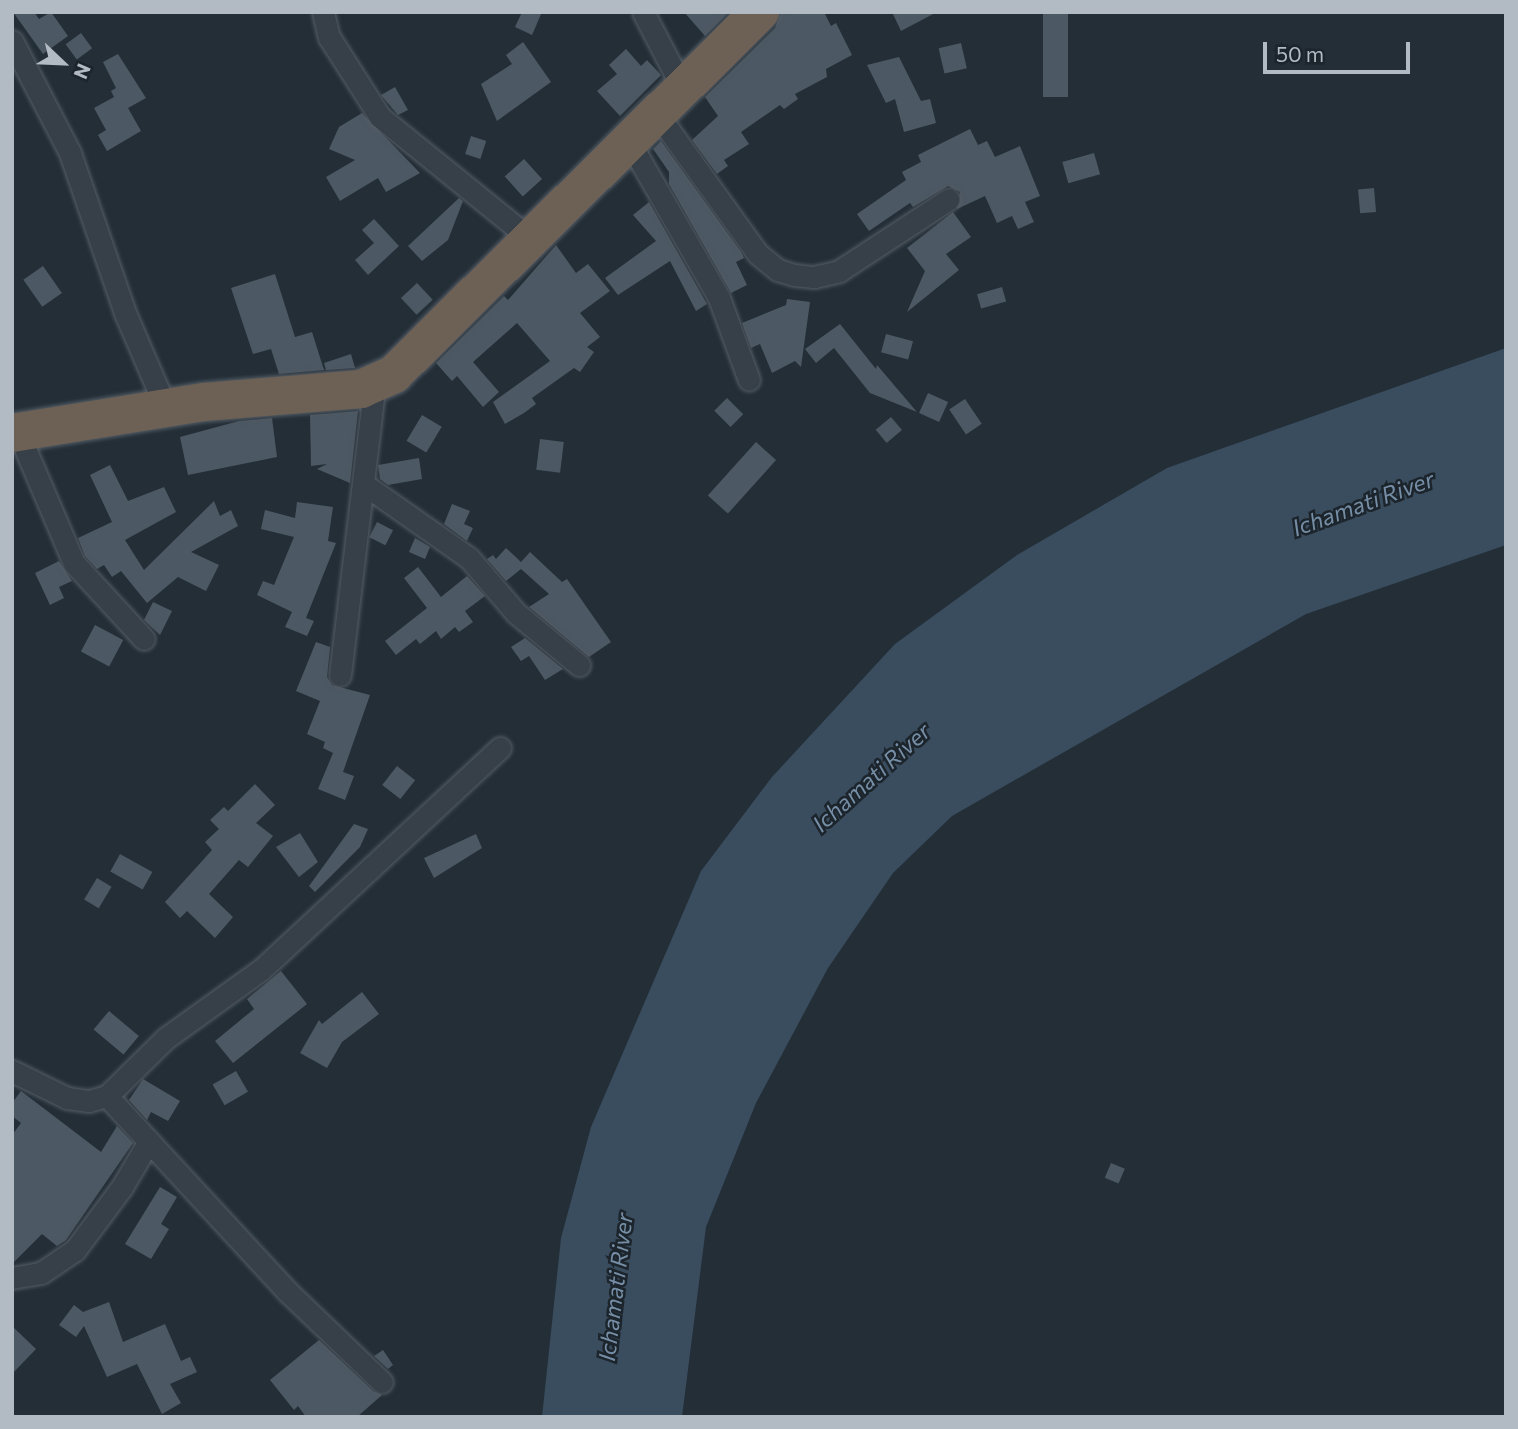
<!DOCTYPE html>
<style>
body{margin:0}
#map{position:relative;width:1518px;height:1429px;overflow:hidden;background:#232e37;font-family:Commissioner,sans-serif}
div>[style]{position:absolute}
.water>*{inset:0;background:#3a4d5f}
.building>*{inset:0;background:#4c5863;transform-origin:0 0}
.roads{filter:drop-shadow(0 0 2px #555d66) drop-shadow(0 0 2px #555d66)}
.street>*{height:21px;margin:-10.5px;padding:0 10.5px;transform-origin:10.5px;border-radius:10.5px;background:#373f48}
.highway>*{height:38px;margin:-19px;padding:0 19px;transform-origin:19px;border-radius:19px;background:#6d6155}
span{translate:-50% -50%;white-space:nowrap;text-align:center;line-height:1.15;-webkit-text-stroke:5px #1c242c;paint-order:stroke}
.water-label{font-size:23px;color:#758ea5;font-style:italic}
.frame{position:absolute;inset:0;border:14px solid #b2bac4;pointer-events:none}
.north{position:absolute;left:28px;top:28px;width:70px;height:70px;-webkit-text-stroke:5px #1c242c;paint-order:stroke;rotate:113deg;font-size:19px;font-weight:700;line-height:28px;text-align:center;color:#b2bac4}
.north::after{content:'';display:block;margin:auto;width:24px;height:32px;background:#b2bac4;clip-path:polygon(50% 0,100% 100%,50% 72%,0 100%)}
.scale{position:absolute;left:1263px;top:42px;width:147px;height:32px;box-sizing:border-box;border:4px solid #b2bac4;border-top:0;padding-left:9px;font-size:21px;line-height:24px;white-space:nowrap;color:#b2bac4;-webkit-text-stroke:5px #1c242c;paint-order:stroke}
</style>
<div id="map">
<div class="water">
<i style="clip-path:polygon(1506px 348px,1506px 545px,1306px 614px,952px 816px,893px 873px,828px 968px,756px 1103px,706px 1227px,682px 1417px,542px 1417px,561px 1238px,591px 1127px,701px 871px,772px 777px,895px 644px,1017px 555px,1167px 468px)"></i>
</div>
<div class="building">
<i style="clip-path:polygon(13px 12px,34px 12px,39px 19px,51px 12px,68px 36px,43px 54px)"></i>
<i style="clip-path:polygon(522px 12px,542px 12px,532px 35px,515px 27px)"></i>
<i style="clip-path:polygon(684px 12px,729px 12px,705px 36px)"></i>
<i style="clip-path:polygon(781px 12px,824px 12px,831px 26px,836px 23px,852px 55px,826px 69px,827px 77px,795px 94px,798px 99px,784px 109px,780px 105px,741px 132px,749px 144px,724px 160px,728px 166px,717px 174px,692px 140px,718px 116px,705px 97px,775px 28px)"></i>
<i style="clip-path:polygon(892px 12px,937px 12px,901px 31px)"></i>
<i style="left:1043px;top:12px;width:25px;height:85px"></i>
<i style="left:81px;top:33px;width:19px;height:19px;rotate:54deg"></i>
<i style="clip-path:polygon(523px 42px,551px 82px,497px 121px,481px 84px,512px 64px,506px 55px)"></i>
<i style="left:961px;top:43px;width:26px;height:23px;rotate:77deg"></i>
<i style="clip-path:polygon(626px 49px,641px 66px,647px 60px,661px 75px,620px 116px,597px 91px,617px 74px,609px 65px)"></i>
<i style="clip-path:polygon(118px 54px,146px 98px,128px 108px,141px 131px,107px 151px,98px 135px,106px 130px,94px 108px,114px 97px,111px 91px,116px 88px,103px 62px)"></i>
<i style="clip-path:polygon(899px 57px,921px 101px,930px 99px,936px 123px,904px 132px,895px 99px,886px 103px,867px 65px)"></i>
<i style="clip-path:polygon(395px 87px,408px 110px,398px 115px,381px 95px)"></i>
<i style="clip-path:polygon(362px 113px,420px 173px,386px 192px,378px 178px,340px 201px,326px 177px,355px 160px,329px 149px,339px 127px)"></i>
<i style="clip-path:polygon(970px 129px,978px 145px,987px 141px,995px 157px,1020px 146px,1040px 196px,1025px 202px,1034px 222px,1018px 229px,1012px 216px,997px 223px,985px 196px,957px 209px,960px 192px,948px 186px,913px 207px,910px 203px,869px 231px,857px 214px,906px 180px,902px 172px,921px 162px,918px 155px)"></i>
<i style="left:471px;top:136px;width:16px;height:19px;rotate:18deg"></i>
<i style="clip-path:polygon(661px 141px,741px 252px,744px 258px,736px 262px,747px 285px,731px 293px,669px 184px,669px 172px,653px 149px)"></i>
<i style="left:1094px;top:153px;width:22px;height:33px;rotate:74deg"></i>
<i style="left:524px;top:159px;width:27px;height:26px;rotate:48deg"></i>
<i style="left:1374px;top:188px;width:24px;height:16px;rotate:85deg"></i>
<i style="clip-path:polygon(459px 198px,463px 201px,448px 240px,422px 261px,408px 246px)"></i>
<i style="clip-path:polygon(649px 202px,707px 304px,696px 311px,670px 261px,618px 295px,605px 278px,656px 241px,633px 215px)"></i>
<i style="clip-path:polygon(953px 212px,971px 237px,946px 254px,959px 270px,907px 312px,925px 271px,907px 248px)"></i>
<i style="clip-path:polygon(374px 219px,399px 246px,368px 275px,355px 260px,374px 243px,362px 230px)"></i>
<i style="clip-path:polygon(556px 245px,576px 273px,588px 264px,610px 291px,580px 313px,600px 337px,587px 347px,594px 352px,580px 372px,574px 368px,532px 398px,536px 404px,524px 413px,505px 424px,493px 402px,550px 361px,517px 323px,473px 362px,499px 392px,483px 407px,457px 376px,452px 381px,436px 363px,504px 296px,508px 300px)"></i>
<i style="left:43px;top:266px;width:33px;height:24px;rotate:55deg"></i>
<i style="clip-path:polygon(275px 274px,295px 337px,312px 332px,324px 370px,279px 374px,271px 349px,253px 354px,231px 288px)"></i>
<i style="left:417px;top:283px;width:23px;height:22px;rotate:47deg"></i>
<i style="left:1002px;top:287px;width:15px;height:26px;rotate:74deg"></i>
<i style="clip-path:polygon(787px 299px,810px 302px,801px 367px,795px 361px,772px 373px,760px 344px,751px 348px,742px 323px,786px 305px)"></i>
<i style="clip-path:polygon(840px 324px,876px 369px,877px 365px,917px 412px,870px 393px,834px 348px,816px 363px,805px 349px)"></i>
<i style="left:886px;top:334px;width:28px;height:19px;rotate:15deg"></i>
<i style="clip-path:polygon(351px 354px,355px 368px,326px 370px,324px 363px)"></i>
<i style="left:928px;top:393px;width:22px;height:22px;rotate:24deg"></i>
<i style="left:727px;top:398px;width:23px;height:18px;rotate:45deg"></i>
<i style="left:965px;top:399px;width:30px;height:19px;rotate:56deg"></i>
<i style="clip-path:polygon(358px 411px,350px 483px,317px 469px,327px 464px,311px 466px,310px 415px)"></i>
<i style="left:422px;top:415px;width:23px;height:30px;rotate:31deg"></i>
<i style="left:891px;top:417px;width:17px;height:20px;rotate:50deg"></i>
<i style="clip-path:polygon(272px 418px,277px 457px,188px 475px,180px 437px,239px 421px)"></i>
<i style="left:540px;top:439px;width:24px;height:31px;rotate:7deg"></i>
<i style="left:756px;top:442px;width:27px;height:72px;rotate:42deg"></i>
<i style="clip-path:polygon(419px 458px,422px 479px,388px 485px,380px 479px,378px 465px)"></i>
<i style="clip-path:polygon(110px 465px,128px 501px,164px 487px,176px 512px,125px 540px,144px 570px,214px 501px,220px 516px,231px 510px,238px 526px,191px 552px,219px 565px,206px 591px,178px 577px,147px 603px,121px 571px,112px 577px,104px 565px,97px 569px,85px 556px,78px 538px,112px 522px,90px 475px)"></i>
<i style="clip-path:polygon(297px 502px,333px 507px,328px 541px,336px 543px,306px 618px,314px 621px,307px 636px,285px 627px,292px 612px,257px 595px,263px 581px,274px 585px,294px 537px,261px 529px,265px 510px,295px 518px)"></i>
<i style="clip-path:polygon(452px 504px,470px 511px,464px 524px,473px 528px,467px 541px,444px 524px)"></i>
<i style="left:377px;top:522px;width:18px;height:17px;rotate:27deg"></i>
<i style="clip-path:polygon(415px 538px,430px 547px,425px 559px,409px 552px)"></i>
<i style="clip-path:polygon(506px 548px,521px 562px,530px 552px,562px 582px,567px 579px,611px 642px,589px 657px,529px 607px,549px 594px,521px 569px,506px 581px,487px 559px,493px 555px,496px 559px)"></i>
<i style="clip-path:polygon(59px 561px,72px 581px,59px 587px,64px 598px,50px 605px,35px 573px)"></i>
<i style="clip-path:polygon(418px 567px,441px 597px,467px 576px,485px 596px,465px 611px,473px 622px,459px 632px,455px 627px,441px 639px,436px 631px,420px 644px,416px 639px,396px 655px,385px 641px,427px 608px,404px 578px)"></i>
<i style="clip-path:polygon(153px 602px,172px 611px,160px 635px,144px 620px)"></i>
<i style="left:95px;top:625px;width:32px;height:30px;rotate:28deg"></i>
<i style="clip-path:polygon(525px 638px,563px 669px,545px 680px,529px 656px,521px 661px,511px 647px)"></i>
<i style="clip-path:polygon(316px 642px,330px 647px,327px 677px,332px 685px,370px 695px,343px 772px,354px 776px,345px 800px,318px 789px,333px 753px,323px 748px,325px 742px,307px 734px,320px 701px,296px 691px)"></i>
<i style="left:397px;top:766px;width:23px;height:24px;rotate:38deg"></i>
<i style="clip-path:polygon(255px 784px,275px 805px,256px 823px,273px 836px,248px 867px,239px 860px,209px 894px,233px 917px,215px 938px,187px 911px,180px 918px,165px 902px,212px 850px,205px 842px,219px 829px,210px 820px,224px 807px,228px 811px)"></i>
<i style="clip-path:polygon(354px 824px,368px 829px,360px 847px,315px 892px,309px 886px)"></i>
<i style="clip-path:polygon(300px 833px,318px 862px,299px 877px,276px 847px)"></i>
<i style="clip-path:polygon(476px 834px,482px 848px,434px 878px,424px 858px)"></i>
<i style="left:120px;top:854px;width:37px;height:20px;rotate:29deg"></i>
<i style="left:97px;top:878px;width:17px;height:25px;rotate:31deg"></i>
<i style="clip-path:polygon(281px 971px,307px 1004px,233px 1063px,215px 1041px,254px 1009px,247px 999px)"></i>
<i style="clip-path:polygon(362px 992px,379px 1014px,342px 1042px,327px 1068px,300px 1053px,319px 1020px,322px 1024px)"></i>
<i style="left:109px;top:1011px;width:39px;height:24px;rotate:40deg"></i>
<i style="left:236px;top:1071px;width:24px;height:27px;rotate:60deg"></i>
<i style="clip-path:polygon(143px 1079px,180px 1101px,168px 1121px,151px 1112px,147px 1120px,129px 1100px)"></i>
<i style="clip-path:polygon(21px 1091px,101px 1152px,117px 1126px,133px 1143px,66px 1240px,57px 1246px,42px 1234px,12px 1264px,12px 1135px,21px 1123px,12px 1116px,12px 1103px)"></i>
<i style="left:1111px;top:1163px;width:15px;height:16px;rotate:23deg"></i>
<i style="clip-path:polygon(160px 1187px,177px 1197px,161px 1224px,169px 1229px,151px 1259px,125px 1244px)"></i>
<i style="clip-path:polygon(109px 1302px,123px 1342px,165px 1324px,181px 1361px,190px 1357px,197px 1372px,170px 1384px,181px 1403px,162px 1414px,137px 1364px,107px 1377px,84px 1326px,76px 1337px,59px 1325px,74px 1305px,83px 1312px)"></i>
<i style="clip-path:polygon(12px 1326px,36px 1349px,12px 1374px)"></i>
<i style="clip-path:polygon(319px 1340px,373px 1391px,382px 1395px,357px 1417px,306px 1417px,298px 1406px,294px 1410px,270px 1380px)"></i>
<i style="clip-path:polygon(383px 1350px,393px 1365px,388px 1369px,374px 1356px)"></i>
</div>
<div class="roads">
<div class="street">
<i style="left:323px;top:12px;width:26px;rotate:77deg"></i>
<i style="left:329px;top:37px;width:95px;rotate:57.5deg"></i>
<i style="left:380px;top:117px;width:197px;rotate:39deg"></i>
<i style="left:643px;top:12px;width:87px;rotate:62.5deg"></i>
<i style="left:12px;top:41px;width:126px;rotate:62.6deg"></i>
<i style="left:70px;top:153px;width:169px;rotate:71deg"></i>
<i style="left:125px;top:313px;width:103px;rotate:66.7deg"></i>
<i style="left:658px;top:115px;width:171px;rotate:54.3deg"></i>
<i style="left:758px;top:254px;width:26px;rotate:39deg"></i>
<i style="left:778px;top:270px;width:17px;rotate:17deg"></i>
<i style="left:794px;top:275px;width:20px;rotate:6deg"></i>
<i style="left:814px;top:277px;width:26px;rotate:-13deg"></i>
<i style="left:839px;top:271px;width:131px;rotate:-33.2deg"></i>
<i style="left:630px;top:143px;width:179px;rotate:60.1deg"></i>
<i style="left:719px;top:298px;width:87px;rotate:69.9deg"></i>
<i style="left:18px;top:432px;width:142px;rotate:66.9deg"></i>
<i style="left:74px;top:563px;width:103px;rotate:47.4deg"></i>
<i style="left:365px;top:485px;width:127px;rotate:35.1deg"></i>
<i style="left:469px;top:558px;width:72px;rotate:49.5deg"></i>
<i style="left:516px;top:613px;width:82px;rotate:39.5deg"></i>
<i style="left:340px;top:675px;width:294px;rotate:-83.2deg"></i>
<i style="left:12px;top:1071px;width:61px;rotate:26.1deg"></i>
<i style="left:67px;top:1098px;width:22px;rotate:8deg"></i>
<i style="left:89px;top:1101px;width:19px;rotate:-16deg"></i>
<i style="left:107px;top:1096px;width:83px;rotate:-44.5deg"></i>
<i style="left:166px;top:1038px;width:118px;rotate:-35.7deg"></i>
<i style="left:262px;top:969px;width:325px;rotate:-42.9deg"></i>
<i style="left:107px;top:1096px;width:267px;rotate:47.3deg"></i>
<i style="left:288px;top:1292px;width:130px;rotate:43.8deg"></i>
<i style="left:12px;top:1278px;width:29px;rotate:-10deg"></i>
<i style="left:41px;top:1273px;width:41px;rotate:-34.1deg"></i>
<i style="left:75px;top:1250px;width:79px;rotate:-53.3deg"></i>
<i style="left:122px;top:1187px;width:53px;rotate:-59.6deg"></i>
</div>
<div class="highway">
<i style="left:12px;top:433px;width:194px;rotate:-9.2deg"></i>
<i style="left:204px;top:402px;width:158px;rotate:-4.7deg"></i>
<i style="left:361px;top:389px;width:36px;rotate:-24deg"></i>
<i style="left:394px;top:374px;width:515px;rotate:-44.69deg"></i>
</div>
</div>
<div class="water-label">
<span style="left:1363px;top:503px;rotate:-20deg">Ichamati River</span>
<span style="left:871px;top:777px;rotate:-42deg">Ichamati River</span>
<span style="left:615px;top:1287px;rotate:-83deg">Ichamati River</span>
</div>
<div class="frame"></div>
<div class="north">N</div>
<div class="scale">50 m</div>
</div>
